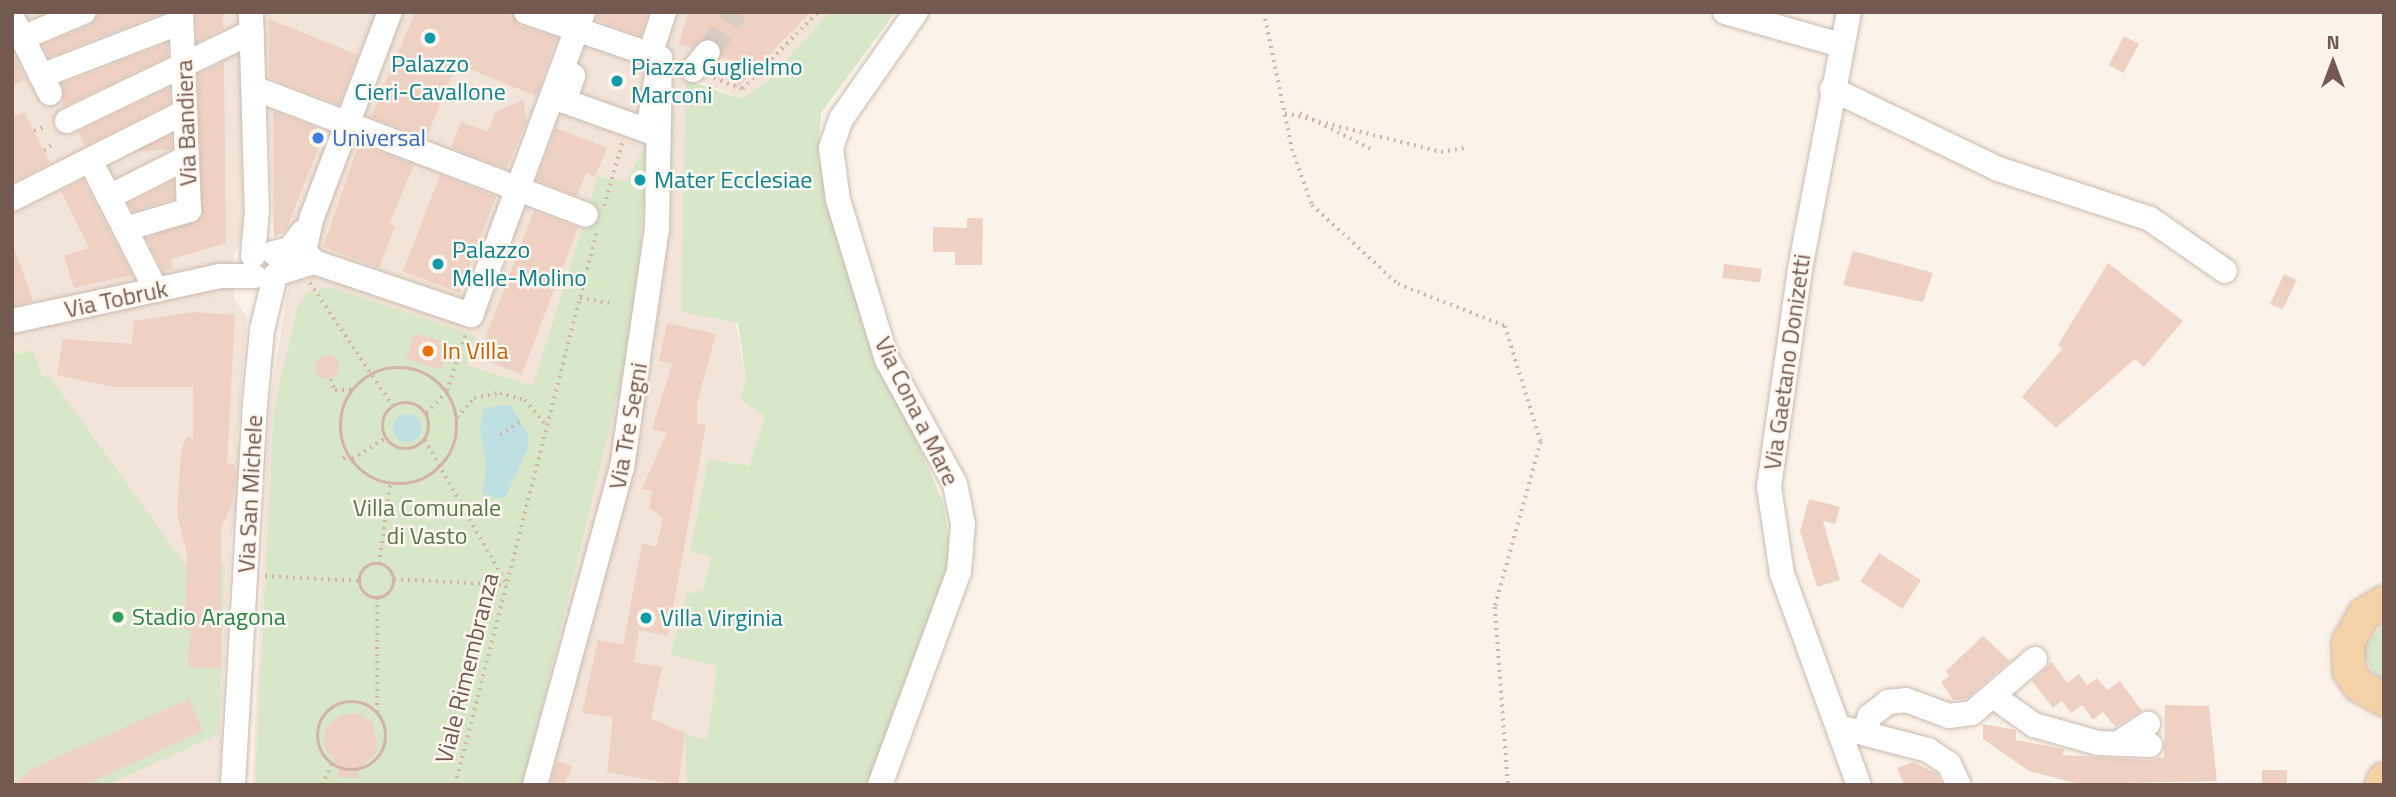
<!DOCTYPE html>
<style>
body{margin:0}
#map{position:relative;width:2396px;height:797px;overflow:hidden;background:#fbf3e9;font-family:"Titillium Web",sans-serif}
div>[style]{position:absolute}
.residential>*{inset:0;background:#f2e4d8}
.green>*{inset:0;background:#d7e7c8}
.water>*{inset:0;background:#bfe0e3}
.round{border-radius:50%}
.building>*{inset:0;background:#eed1c3;transform-origin:0 0}
.minor-tunnel>*{height:24px;margin-top:-12px;transform-origin:0;background:repeating-linear-gradient(90deg,#d9ccc2 0 24px,transparent 0 36px)}
.path>*{height:3.5px;margin-top:-1.75px;transform-origin:0;background:repeating-linear-gradient(90deg,#d3b4a6 0 2px,transparent 0 7px)}
.path>.ring{margin:-1.75px;padding:0;box-sizing:content-box;background:none;border:3.5px solid #d3b4a6;border-radius:50%}
.roads{filter:drop-shadow(0 0 2px #ccbab0) drop-shadow(0 0 2px #ccbab0)}
.minor>*{height:24px;margin:-12px;padding:0 12px;transform-origin:12px;border-radius:12px;background:#fff}
.major>*{height:32px;margin:-16px;padding:0 16px;transform-origin:16px;border-radius:16px;background:#f3d2a8}
.dots>*{width:19px;height:19px;translate:-50% -50%;box-sizing:border-box;border:4px solid #fef7ef;border-radius:50%}
span{translate:-50% -50%;white-space:nowrap;text-align:center;line-height:1.15;-webkit-text-stroke:5px #fef7ef;paint-order:stroke}
.culture-label{font-size:24px;color:#0d838f}
.left{translate:0 -50%;text-align:left}
.street-label{font-size:24px;color:#73594f}
.shop-label{font-size:24px;color:#366cbe}
.food-label{font-size:24px;color:#c56008}
.park-label{font-size:24px;color:#597848}
.leisure-label{font-size:24px;color:#27864d}
.frame{position:absolute;inset:0;border:14px solid #73594f;pointer-events:none}
.north{position:absolute;left:2298px;top:28px;width:70px;height:70px;-webkit-text-stroke:5px #fef7ef;paint-order:stroke;rotate:0deg;font-size:19px;font-weight:700;line-height:28px;text-align:center;color:#73594f}
.north::after{content:'';display:block;margin:auto;width:24px;height:32px;background:#73594f;clip-path:polygon(50% 0,100% 100%,50% 72%,0 100%)}
</style>
<div id="map">
<div class="residential">
<i style="clip-path:polygon(12px 12px,241px 12px,243px 237px,233px 255px,234px 299px,247px 317px,237px 444px,243px 453px,231px 542px,219px 785px,12px 785px)"></i>
<i style="clip-path:polygon(264px 12px,830px 12px,767px 82px,742px 99px,693px 78px,746px 381px,765px 415px,749px 466px,708px 459px,690px 552px,711px 555px,703px 590px,688px 594px,670px 654px,717px 666px,707px 741px,685px 734px,687px 785px,252px 785px,270px 400px,290px 277px,324px 274px,324px 251px,273px 230px)"></i>
</div>
<div class="green">
<i style="clip-path:polygon(830px 12px,895px 12px,821px 113px,818px 154px,852px 289px,944px 505px,951px 559px,869px 785px,687px 785px,685px 733px,707px 741px,717px 666px,670px 655px,687px 594px,703px 590px,711px 556px,690px 552px,708px 459px,749px 466px,765px 416px,740px 399px,746px 381px,738px 323px,681px 312px,686px 80px,742px 99px,767px 82px)"></i>
<i style="clip-path:polygon(647px 142px,636px 318px,523px 785px,255px 785px,274px 409px,297px 309px,307px 293px,329px 287px,476px 336px,466px 365px,533px 386px,598px 176px,626px 182px)"></i>
<i style="clip-path:polygon(33px 350px,42px 377px,50px 377px,186px 566px,225px 565px,219px 734px,107px 785px,12px 785px,12px 355px)"></i>
<i style="clip-path:polygon(2384px 622px,2384px 690px,2361px 652px)"></i>
</div>
<div class="water">
<i style="clip-path:polygon(510px 405px,528px 433px,528px 448px,505px 498px,494px 498px,483px 493px,486px 463px,480px 430px,484px 408px)"></i>
<i class="round" style="left:393px;top:414px;width:28px;height:28px"></i>
</div>
<div class="building">
<i style="clip-path:polygon(99px 12px,165px 12px,49px 57px,43px 45px,90px 25px)"></i>
<i style="clip-path:polygon(196px 12px,223px 12px,223px 29px,197px 42px)"></i>
<i style="clip-path:polygon(415px 12px,511px 12px,521px 26px,557px 38px,536px 96px,457px 64px,426px 138px,371px 117px)"></i>
<i style="clip-path:polygon(598px 12px,648px 12px,641px 36px,596px 20px)"></i>
<i style="clip-path:polygon(688px 12px,811px 12px,733px 92px,746px 64px,722px 57px,711px 38px,692px 48px,679px 44px)"></i>
<i style="clip-path:polygon(269px 19px,358px 55px,339px 105px,269px 77px)"></i>
<i style="left:2124px;top:36px;width:17px;height:33px;rotate:28deg"></i>
<i style="clip-path:polygon(167px 43px,168px 56px,63px 107px,62px 84px)"></i>
<i style="clip-path:polygon(12px 51px,26px 79px,12px 86px)"></i>
<i style="clip-path:polygon(224px 62px,226px 243px,171px 259px,173px 269px,163px 271px,146px 238px,202px 216px,198px 74px)"></i>
<i style="clip-path:polygon(169px 88px,170px 103px,85px 146px,78px 132px)"></i>
<i style="clip-path:polygon(524px 100px,526px 123px,506px 169px,451px 147px,461px 122px,488px 132px,495px 112px)"></i>
<i style="clip-path:polygon(273px 111px,325px 131px,286px 230px,274px 238px)"></i>
<i style="clip-path:polygon(24px 112px,50px 163px,12px 182px,12px 118px)"></i>
<i style="clip-path:polygon(556px 128px,607px 148px,595px 176px,586px 173px,577px 196px,537px 180px)"></i>
<i style="left:171px;top:136px;width:13px;height:68px;rotate:86deg"></i>
<i style="clip-path:polygon(359px 144px,414px 165px,389px 224px,395px 227px,379px 268px,323px 247px)"></i>
<i style="left:440px;top:175px;width:60px;height:103px;rotate:21deg"></i>
<i style="clip-path:polygon(83px 180px,132px 275px,74px 288px,64px 256px,89px 248px,61px 191px)"></i>
<i style="clip-path:polygon(173px 181px,174px 199px,133px 211px,129px 204px)"></i>
<i style="left:534px;top:211px;width:47px;height:157px;rotate:21deg"></i>
<i style="clip-path:polygon(967px 218px,983px 218px,982px 265px,955px 265px,955px 252px,933px 252px,933px 227px,967px 228px)"></i>
<i style="clip-path:polygon(12px 242px,33px 301px,12px 306px)"></i>
<i style="clip-path:polygon(1853px 251px,1933px 273px,1923px 302px,1843px 285px)"></i>
<i style="clip-path:polygon(2108px 263px,2183px 321px,2144px 367px,2135px 359px,2056px 428px,2022px 397px,2062px 349px,2058px 345px)"></i>
<i style="left:1724px;top:264px;width:38px;height:14px;rotate:7deg"></i>
<i style="left:2284px;top:274px;width:14px;height:33px;rotate:25deg"></i>
<i style="clip-path:polygon(194px 312px,235px 315px,227px 464px,234px 464px,236px 475px,232px 506px,221px 526px,221px 669px,187px 667px,191px 631px,184px 630px,187px 554px,177px 514px,181px 452px,186px 437px,193px 437px,193px 387px,113px 387px,57px 375px,63px 339px,132px 344px,134px 321px)"></i>
<i style="clip-path:polygon(667px 323px,716px 334px,697px 403px,697px 423px,706px 425px,668px 636px,639px 630px,634px 662px,662px 667px,651px 719px,685px 733px,678px 785px,607px 772px,613px 717px,582px 713px,598px 640px,623px 645px,642px 543px,656px 547px,663px 518px,649px 508px,652px 491px,642px 489px,667px 433px,652px 429px,672px 364px,659px 361px)"></i>
<i style="left:414px;top:333px;width:37px;height:27px;rotate:17deg"></i>
<i class="round" style="left:315px;top:355px;width:24px;height:24px"></i>
<i style="clip-path:polygon(1809px 499px,1840px 507px,1835px 524px,1823px 521px,1840px 580px,1817px 587px,1800px 531px)"></i>
<i style="left:1879px;top:553px;width:50px;height:34px;rotate:33deg"></i>
<i style="clip-path:polygon(1983px 636px,2010px 661px,1966px 699px,1953px 700px,1941px 682px,1949px 676px,1946px 671px)"></i>
<i style="clip-path:polygon(2052px 662px,2067px 683px,2079px 674px,2087px 685px,2097px 678px,2107px 690px,2120px 681px,2142px 711px,2115px 727px,2103px 712px,2093px 720px,2082px 705px,2071px 713px,2062px 701px,2053px 708px,2032px 681px)"></i>
<i style="clip-path:polygon(189px 699px,203px 731px,84px 785px,12px 785px,33px 768px)"></i>
<i style="clip-path:polygon(2165px 705px,2209px 706px,2217px 781px,2079px 784px,2029px 771px,1983px 739px,1983px 724px,2016px 730px,2016px 740px,2064px 749px,2063px 755px,2150px 760px,2164px 757px)"></i>
<i style="clip-path:polygon(359px 713px,374px 724px,377px 752px,359px 768px,358px 778px,337px 777px,338px 765px,324px 747px,326px 728px,340px 715px)"></i>
<i style="clip-path:polygon(557px 761px,572px 766px,564px 785px,550px 785px)"></i>
<i style="clip-path:polygon(1913px 762px,1937px 774px,1942px 785px,1904px 785px,1897px 768px)"></i>
<i style="left:2262px;top:770px;width:25px;height:15px"></i>
</div>
<div class="minor-tunnel">
<i style="left:708px;top:52px;width:49px;rotate:-55deg"></i>
</div>
<div class="path">
<i style="left:1264px;top:12px;width:140px;rotate:78.4deg"></i>
<i style="left:1292px;top:149px;width:59px;rotate:70.3deg"></i>
<i style="left:1312px;top:205px;width:117px;rotate:42.6deg"></i>
<i style="left:1398px;top:284px;width:115px;rotate:21.4deg"></i>
<i style="left:1505px;top:326px;width:121px;rotate:72.8deg"></i>
<i style="left:1541px;top:442px;width:171px;rotate:105.6deg"></i>
<i style="left:1495px;top:607px;width:178px;rotate:85.8deg"></i>
<i style="left:714px;top:78px;width:30px;rotate:21deg"></i>
<i style="left:742px;top:89px;width:108px;rotate:-45.4deg"></i>
<i style="left:1285px;top:113px;width:161px;rotate:14deg"></i>
<i style="left:1441px;top:152px;width:23px;rotate:-10deg"></i>
<i style="left:1300px;top:113px;width:80px;rotate:26.9deg"></i>
<i style="left:34px;top:131px;width:11px;rotate:-22deg"></i>
<i style="left:44px;top:151px;width:12px;rotate:-42deg"></i>
<i style="left:604px;top:206px;width:66px;rotate:-74.1deg"></i>
<i style="left:310px;top:283px;width:148px;rotate:56deg"></i>
<i style="left:580px;top:298px;width:34px;rotate:10deg"></i>
<i class="ring" style="left:341px;top:368px;width:112.5px;height:112.5px"></i>
<i style="left:331px;top:379px;width:12px;rotate:70deg"></i>
<i style="left:335px;top:390px;width:18px"></i>
<i class="ring" style="left:383px;top:403px;width:42.5px;height:42.5px"></i>
<i style="left:426px;top:413px;width:30px;rotate:-46deg"></i>
<i style="left:447px;top:391px;width:59px;rotate:-72.2deg"></i>
<i style="left:457px;top:418px;width:26px;rotate:-50deg"></i>
<i style="left:474px;top:398px;width:26px;rotate:-11deg"></i>
<i style="left:500px;top:393px;width:26px;rotate:16deg"></i>
<i style="left:525px;top:400px;width:33px;rotate:50deg"></i>
<i style="left:500px;top:435px;width:27px;rotate:-34deg"></i>
<i style="left:425px;top:440px;width:164px;rotate:60.5deg"></i>
<i style="left:343px;top:459px;width:7px;rotate:-45deg"></i>
<i style="left:352px;top:459px;width:40px;rotate:-32deg"></i>
<i style="left:379px;top:564px;width:82px;rotate:-82.3deg"></i>
<i class="ring" style="left:360px;top:564px;width:30.5px;height:30.5px"></i>
<i style="left:265px;top:576px;width:95px;rotate:3deg"></i>
<i style="left:394px;top:579px;width:113px;rotate:3deg"></i>
<i class="ring" style="left:318px;top:702px;width:64.5px;height:64.5px"></i>
<i style="left:377px;top:712px;width:114px;rotate:-90deg"></i>
<i style="left:322px;top:785px;width:24px;rotate:-66deg"></i>
<i style="left:455px;top:785px;width:569px;rotate:-75.65deg"></i>
</div>
<div class="roads">
<div class="minor">
<i style="left:251px;top:12px;width:199px;rotate:88.3deg"></i>
<i style="left:257px;top:211px;width:45px;rotate:95.1deg"></i>
<i style="left:526px;top:12px;width:142px;rotate:18.9deg"></i>
<i style="left:660px;top:58px;width:74px;rotate:99.3deg"></i>
<i style="left:648px;top:131px;width:89px;rotate:-160.3deg"></i>
<i style="left:564px;top:101px;width:27px;rotate:-70deg"></i>
<i style="left:1725px;top:12px;width:121px;rotate:15.9deg"></i>
<i style="left:1849px;top:12px;width:262px;rotate:100.8deg"></i>
<i style="left:1800px;top:269px;width:220px;rotate:98.1deg"></i>
<i style="left:1769px;top:487px;width:88px;rotate:81.5deg"></i>
<i style="left:1782px;top:574px;width:225px;rotate:70deg"></i>
<i style="left:12px;top:17px;width:85px;rotate:63.4deg"></i>
<i style="left:22px;top:38px;width:67px;rotate:-22.8deg"></i>
<i style="left:650px;top:55px;width:45px;rotate:-72deg"></i>
<i style="left:693px;top:70px;width:23px;rotate:-50deg"></i>
<i style="left:41px;top:76px;width:150px;rotate:-21.1deg"></i>
<i style="left:254px;top:88px;width:355px;rotate:20.9deg"></i>
<i style="left:1832px;top:89px;width:184px;rotate:25.7deg"></i>
<i style="left:1998px;top:169px;width:160px;rotate:18.2deg"></i>
<i style="left:2150px;top:219px;width:91px;rotate:34.7deg"></i>
<i style="left:67px;top:121px;width:205px;rotate:-25.7deg"></i>
<i style="left:91px;top:162px;width:144px;rotate:63.1deg"></i>
<i style="left:109px;top:197px;width:86px;rotate:-26.9deg"></i>
<i style="left:12px;top:199px;width:194px;rotate:-26.7deg"></i>
<i style="left:125px;top:229px;width:67px;rotate:-16.5deg"></i>
<i style="left:189px;top:210px;width:198px;rotate:-92.3deg"></i>
<i style="left:274px;top:253px;width:16px;rotate:-14deg"></i>
<i style="left:290px;top:249px;width:21px;rotate:-53deg"></i>
<i style="left:314px;top:262px;width:15px;rotate:-132deg"></i>
<i style="left:304px;top:251px;width:35px;rotate:-77deg"></i>
<i style="left:312px;top:217px;width:219px;rotate:-69.2deg"></i>
<i style="left:278px;top:273px;width:38px;rotate:-17deg"></i>
<i style="left:314px;top:262px;width:166px;rotate:18.7deg"></i>
<i style="left:471px;top:315px;width:323px;rotate:-69.7deg"></i>
<i style="left:12px;top:321px;width:213px;rotate:-12.2deg"></i>
<i style="left:220px;top:276px;width:34px"></i>
<i style="left:1996px;top:698px;width:47px;rotate:35.4deg"></i>
<i style="left:2034px;top:725px;width:66px;rotate:15.7deg"></i>
<i style="left:2098px;top:743px;width:52px;rotate:2.2deg"></i>
<i style="left:1847px;top:729px;width:84px;rotate:14.5deg"></i>
<i style="left:1928px;top:750px;width:25px;rotate:34deg"></i>
<i style="left:1949px;top:764px;width:23px;rotate:65deg"></i>
<i style="left:1864px;top:733px;width:18px;rotate:-71deg"></i>
<i style="left:1870px;top:716px;width:23px;rotate:-38deg"></i>
<i style="left:1888px;top:702px;width:18px;rotate:-6deg"></i>
<i style="left:1906px;top:700px;width:46px;rotate:20.4deg"></i>
<i style="left:1949px;top:716px;width:23px;rotate:-7deg"></i>
<i style="left:1972px;top:713px;width:83px;rotate:-40.6deg"></i>
<i style="left:2117px;top:744px;width:37px;rotate:-33deg"></i>
<i style="left:233px;top:785px;width:383px;rotate:-86.7deg"></i>
<i style="left:255px;top:403px;width:73px;rotate:-84.5deg"></i>
<i style="left:262px;top:330px;width:56px;rotate:-76.5deg"></i>
<i style="left:535px;top:785px;width:329px;rotate:-74.7deg"></i>
<i style="left:622px;top:468px;width:242px;rotate:-81.7deg"></i>
<i style="left:657px;top:229px;width:171px;rotate:-89deg"></i>
<i style="left:880px;top:785px;width:227px;rotate:-69.7deg"></i>
<i style="left:959px;top:572px;width:48px;rotate:-85.2deg"></i>
<i style="left:963px;top:524px;width:41px;rotate:-101.3deg"></i>
<i style="left:955px;top:484px;width:141px;rotate:-118.7deg"></i>
<i style="left:887px;top:360px;width:167px;rotate:-107deg"></i>
<i style="left:838px;top:200px;width:52px;rotate:-97.7deg"></i>
<i style="left:831px;top:148px;width:31px;rotate:-71deg"></i>
<i style="left:841px;top:119px;width:131px;rotate:-55deg"></i>
</div>
<div class="major">
<i style="left:2384px;top:602px;width:23px;rotate:149deg"></i>
<i style="left:2364px;top:614px;width:33px;rotate:119deg"></i>
<i style="left:2348px;top:643px;width:28px;rotate:88deg"></i>
<i style="left:2349px;top:671px;width:18px;rotate:56deg"></i>
<i style="left:2359px;top:686px;width:29px;rotate:29deg"></i>
<i style="left:2381px;top:785px;width:7px;rotate:-63deg"></i>
</div>
</div>
<div class="dots">
<i style="left:430px;top:38px;background:#0f9aa8"></i>
<i style="left:617px;top:81px;background:#0f9aa8"></i>
<i style="left:318px;top:138px;background:#3f7fe0"></i>
<i style="left:640px;top:180px;background:#0f9aa8"></i>
<i style="left:438px;top:264px;background:#0f9aa8"></i>
<i style="left:428px;top:351px;background:#e8710a"></i>
<i style="left:118px;top:617px;background:#2e9e5b"></i>
<i style="left:646px;top:618px;background:#0f9aa8"></i>
</div>
<div class="culture-label">
<span style="left:430px;top:78px">Palazzo<br>Cieri-Cavallone</span>
<span class="left" style="left:631px;top:81px">Piazza Guglielmo<br>Marconi</span>
<span class="left" style="left:654px;top:180px">Mater Ecclesiae</span>
<span class="left" style="left:452px;top:264px">Palazzo<br>Melle-Molino</span>
<span class="left" style="left:660px;top:618px">Villa Virginia</span>
</div>
<div class="street-label">
<span style="left:186px;top:123px;rotate:-92deg">Via Bandiera</span>
<span style="left:116px;top:299px;rotate:-12deg">Via Tobruk</span>
<span style="left:1787px;top:362px;rotate:-82deg">Via Gaetano Donizetti</span>
<span style="left:917px;top:411px;rotate:64deg">Via Cona a Mare</span>
<span style="left:628px;top:426px;rotate:-80deg">Via Tre Segni</span>
<span style="left:250px;top:494px;rotate:-87deg">Via San Michele</span>
<span style="left:467px;top:668px;rotate:-76deg">Viale Rimembranza</span>
</div>
<div class="shop-label">
<span class="left" style="left:332px;top:138px">Universal</span>
</div>
<div class="food-label">
<span class="left" style="left:442px;top:351px">In Villa</span>
</div>
<div class="park-label">
<span style="left:427px;top:522px">Villa Comunale<br>di Vasto</span>
</div>
<div class="leisure-label">
<span class="left" style="left:132px;top:617px">Stadio Aragona</span>
</div>
<div class="frame"></div>
<div class="north">N</div>
</div>
